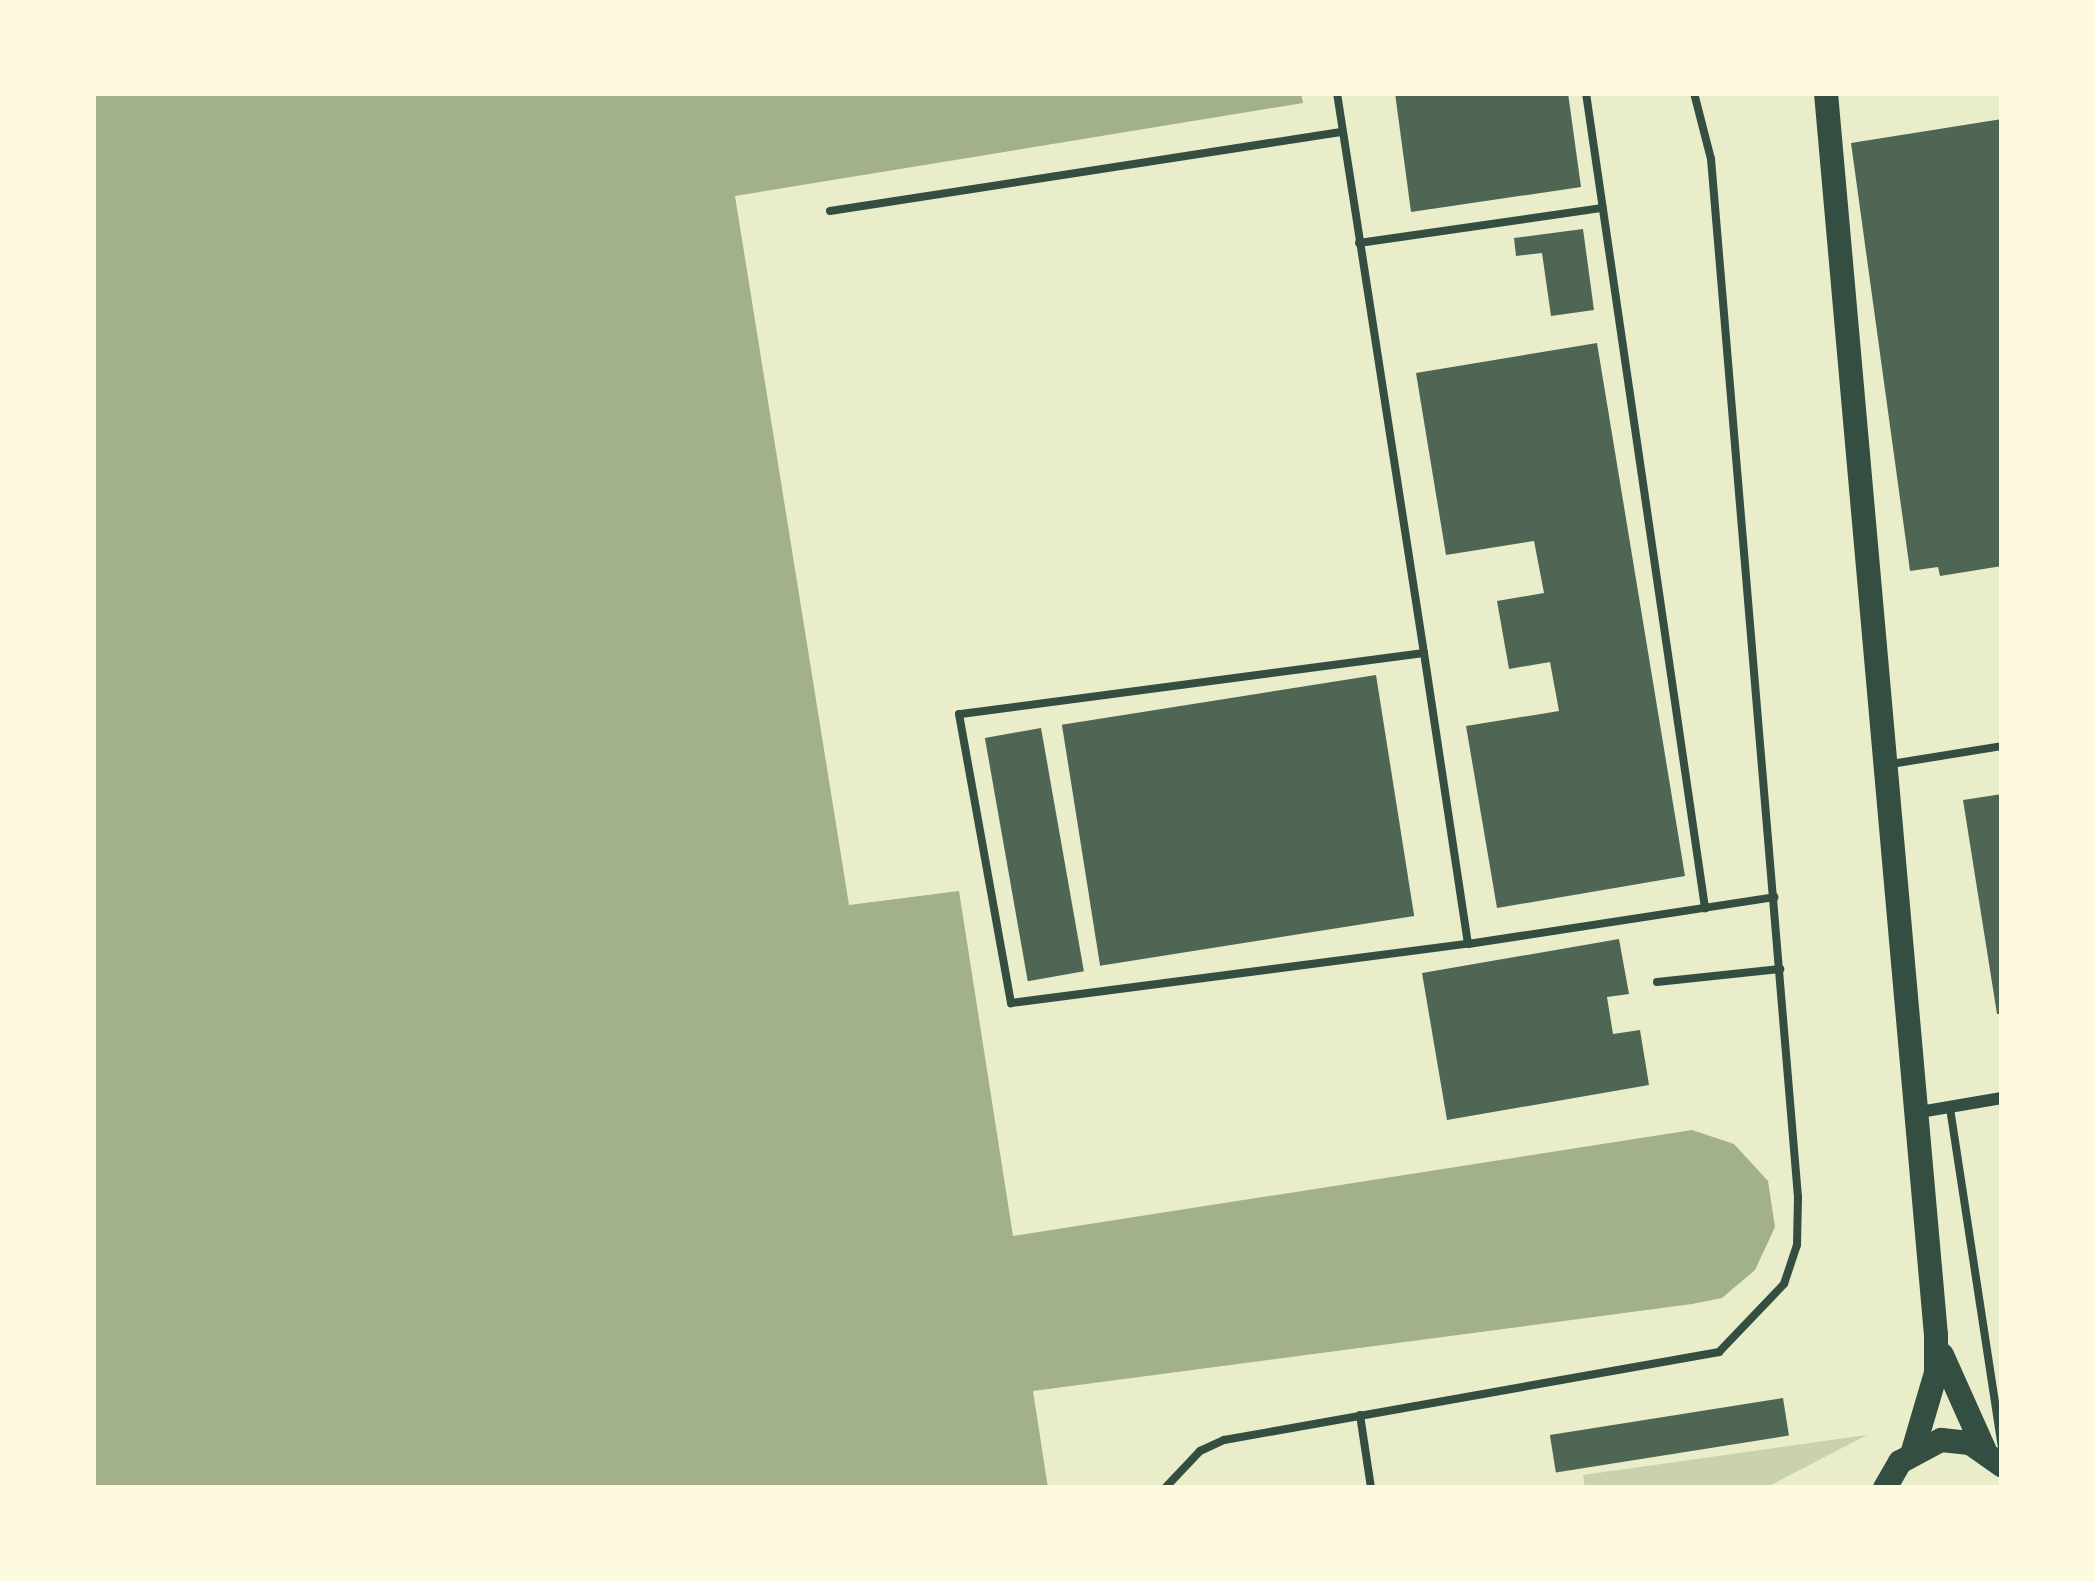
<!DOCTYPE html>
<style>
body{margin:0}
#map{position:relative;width:2095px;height:1581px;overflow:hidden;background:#e9edc9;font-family:"Exo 2",sans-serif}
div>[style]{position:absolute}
.green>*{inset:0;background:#cad2ad}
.water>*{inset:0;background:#a3b18a}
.building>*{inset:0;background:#4f6655;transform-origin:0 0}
.service>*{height:8px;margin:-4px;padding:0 4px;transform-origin:4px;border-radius:4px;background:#344e41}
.minor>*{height:12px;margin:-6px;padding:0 6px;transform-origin:6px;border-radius:6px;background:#344e41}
.secondary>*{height:24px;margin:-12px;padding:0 12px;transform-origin:12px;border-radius:12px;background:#344e41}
span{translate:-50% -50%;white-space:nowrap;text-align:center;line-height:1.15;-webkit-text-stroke:9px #fefae0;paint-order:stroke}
.frame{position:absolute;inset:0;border:96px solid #fefae0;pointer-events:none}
</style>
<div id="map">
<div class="green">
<i style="clip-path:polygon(1867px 1435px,1765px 1488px,1585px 1488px,1583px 1475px)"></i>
</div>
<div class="water">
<i style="clip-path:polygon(93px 93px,1301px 93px,1303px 103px,735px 196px,849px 905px,959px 891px,1013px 1236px,1692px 1130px,1734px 1144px,1768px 1181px,1775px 1227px,1755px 1270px,1722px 1298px,1692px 1304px,1033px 1391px,1048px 1488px,93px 1488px)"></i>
</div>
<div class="building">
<i style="clip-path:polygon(1395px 93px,1568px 93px,1581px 187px,1411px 212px)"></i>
<i style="clip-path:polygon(2002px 119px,2002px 566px,1940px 576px,1938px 567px,1910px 571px,1851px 143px)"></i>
<i style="clip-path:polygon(1583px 229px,1594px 310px,1551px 316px,1542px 253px,1516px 256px,1514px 238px)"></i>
<i style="clip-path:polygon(1597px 343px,1685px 876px,1497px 908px,1466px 726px,1559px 711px,1550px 662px,1509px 669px,1497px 601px,1544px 593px,1534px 541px,1446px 555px,1416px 373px)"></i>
<i style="left:1376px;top:675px;width:244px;height:318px;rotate:81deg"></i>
<i style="left:1041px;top:728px;width:247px;height:57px;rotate:80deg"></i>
<i style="clip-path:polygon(2002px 794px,2002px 1014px,1997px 1014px,1963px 800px)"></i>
<i style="clip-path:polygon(1619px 939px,1629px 994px,1607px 997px,1613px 1034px,1640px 1030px,1649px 1085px,1447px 1120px,1422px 973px)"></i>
<i style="left:1783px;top:1398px;width:38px;height:236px;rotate:81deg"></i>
</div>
<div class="service">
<i style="left:1337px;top:93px;width:567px;rotate:81.17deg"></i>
<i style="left:1586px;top:93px;width:824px;rotate:81.69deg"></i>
<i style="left:830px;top:211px;width:517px;rotate:-8.79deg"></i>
<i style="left:1359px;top:243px;width:246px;rotate:-8.2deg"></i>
<i style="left:1891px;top:764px;width:112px;rotate:-9.2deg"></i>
<i style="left:1468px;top:944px;width:294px;rotate:-98.6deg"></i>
<i style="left:1424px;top:653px;width:469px;rotate:172.5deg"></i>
<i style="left:959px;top:714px;width:294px;rotate:79.8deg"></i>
<i style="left:1011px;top:1003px;width:461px;rotate:-7.4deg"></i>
<i style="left:1468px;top:944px;width:310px;rotate:-8.7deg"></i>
<i style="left:1657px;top:982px;width:124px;rotate:-6deg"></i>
<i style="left:1950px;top:1108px;width:344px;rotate:81.3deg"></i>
<i style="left:1360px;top:1415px;width:74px;rotate:81.4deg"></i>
<i style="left:1165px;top:1488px;width:51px;rotate:-46.6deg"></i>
<i style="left:1200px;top:1451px;width:26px;rotate:-25deg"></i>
<i style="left:1224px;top:1440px;width:503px;rotate:-10.08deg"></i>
<i style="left:1719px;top:1352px;width:94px;rotate:-46.3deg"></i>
<i style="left:1784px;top:1284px;width:41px;rotate:-71.6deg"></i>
<i style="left:1797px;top:1245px;width:48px;rotate:-88.8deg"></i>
<i style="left:1798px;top:1197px;width:1042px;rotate:-94.79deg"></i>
<i style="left:1711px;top:159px;width:68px;rotate:-104.4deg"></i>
</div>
<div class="minor">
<i style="left:1914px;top:1113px;width:89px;rotate:-9.7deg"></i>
</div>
<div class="secondary">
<i style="left:1826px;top:93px;width:1247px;rotate:84.94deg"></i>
<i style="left:1936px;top:1335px;width:38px;rotate:90deg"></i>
<i style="left:1936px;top:1373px;width:81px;rotate:106.4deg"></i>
<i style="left:1942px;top:1355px;width:103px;rotate:65.9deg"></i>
<i style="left:1885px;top:1488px;width:30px;rotate:-60deg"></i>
<i style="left:1900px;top:1462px;width:47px;rotate:-28.2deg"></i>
<i style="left:1941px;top:1440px;width:29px;rotate:6deg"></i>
<i style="left:1970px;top:1443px;width:39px;rotate:35deg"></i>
</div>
<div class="frame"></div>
</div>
